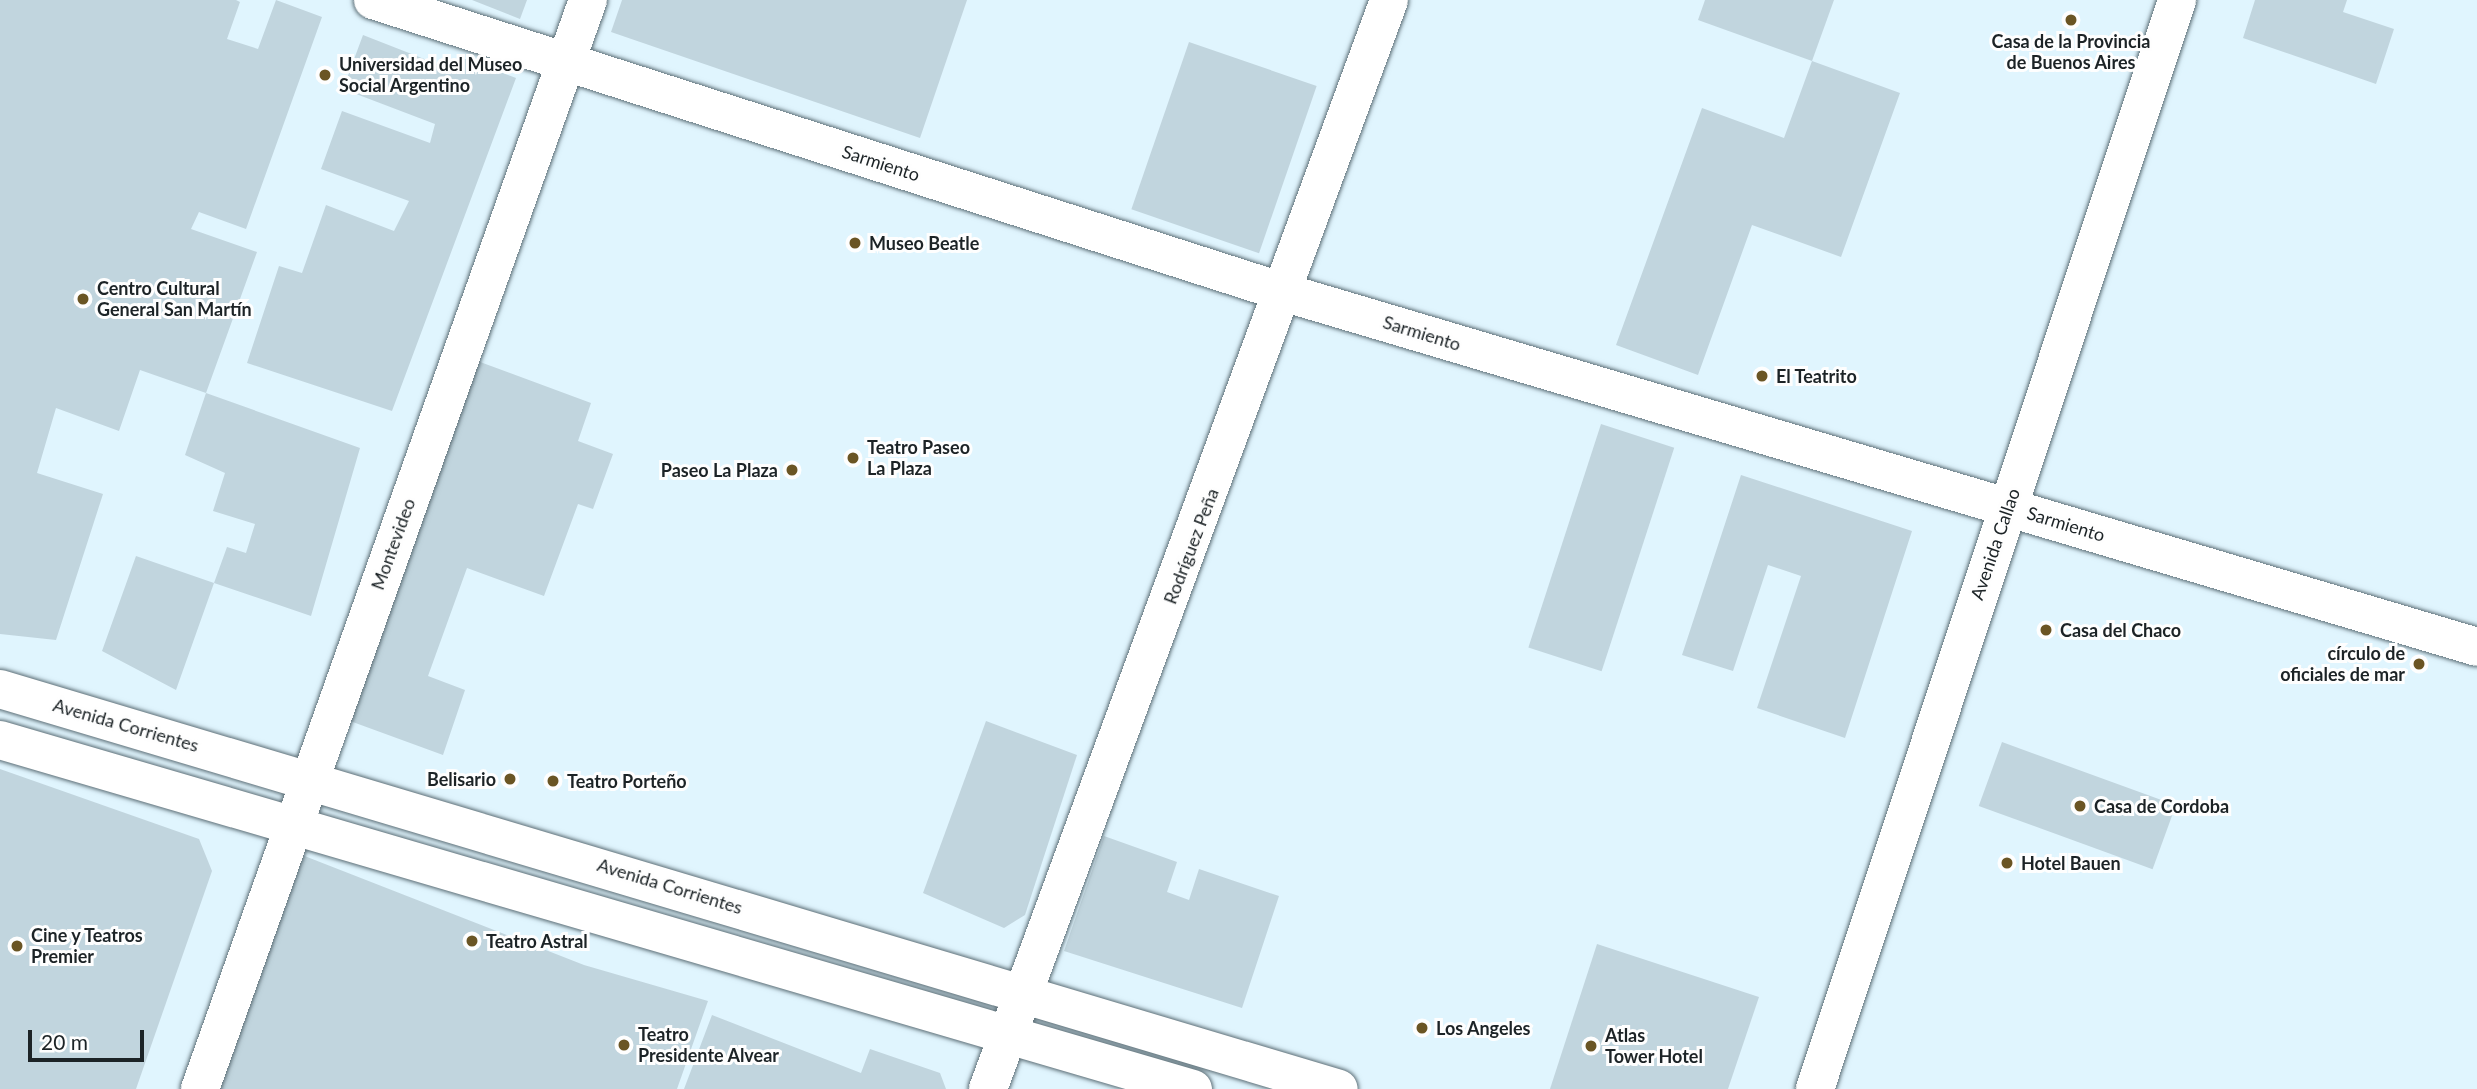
<!DOCTYPE html>
<meta charset="utf-8">
<style>
body{margin:0}
#map{position:relative;width:2477px;height:1089px;overflow:hidden;background:#e0f5fe;font-family:Lato,sans-serif}
div>[style]{position:absolute}
.building>*{inset:0;background:#c1d5de;transform-origin:0 0}
.roads{filter:drop-shadow(0 0 2px #5c6e76) drop-shadow(0 0 2px #5c6e76)}
.minor>*{height:38px;margin:-19px;padding:0 19px;transform-origin:19px;border-radius:19px;background:#fff}
.major>*{height:38px;margin:-19px;padding:0 19px;transform-origin:19px;border-radius:19px;background:#fff}
.dots>*{width:19px;height:19px;translate:-50% -50%;box-sizing:border-box;border:4px solid #fefefe;border-radius:50%}
span{translate:-50% -50%;white-space:nowrap;text-align:center;line-height:1.15;-webkit-text-stroke:6px #fefefe;paint-order:stroke}
.poi-label{font-size:18px;color:#1c2326;font-weight:700}
.left{translate:0 -50%;text-align:left}
.right{translate:-100% -50%;text-align:right}
.street-label{font-size:18px;color:#1c2326}
.scale{position:absolute;left:28px;top:1030px;width:116px;height:32px;box-sizing:border-box;border:4px solid #1c2326;border-top:0;padding-left:9px;font-size:21px;line-height:24px;white-space:nowrap;color:#1c2326;-webkit-text-stroke:5px #fefefe;paint-order:stroke}
</style>
<div id="map">
<div class="building">
<i style="clip-path:polygon(0 0,236px 0,240px 2px,227px 39px,258px 49px,276px 0,322px 17px,246px 229px,199px 212px,191px 229px,257px 252px,206px 393px,140px 370px,119px 431px,56px 408px,37px 473px,103px 494px,56px 640px,0 634px)"></i>
<i style="clip-path:polygon(472px 0,527px 0,520px 19px)"></i>
<i style="clip-path:polygon(622px 0,967px 0,920px 138px,611px 32px)"></i>
<i style="clip-path:polygon(1705px 0,1834px 0,1812px 61px,1698px 20px)"></i>
<i style="clip-path:polygon(2255px 0,2347px 0,2343px 12px,2394px 29px,2376px 84px,2243px 38px)"></i>
<i style="clip-path:polygon(363px 35px,455px 71px,460px 57px,516px 78px,392px 411px,247px 363px,279px 266px,302px 273px,326px 205px,394px 231px,409px 201px,321px 169px,342px 111px,430px 143px,435px 124px,343px 89px)"></i>
<i style="left:1189px;top:42px;width:135px;height:177px;rotate:19deg"></i>
<i style="clip-path:polygon(1812px 61px,1900px 93px,1841px 257px,1752px 225px,1698px 375px,1616px 345px,1702px 108px,1784px 138px)"></i>
<i style="clip-path:polygon(472px 359px,591px 403px,578px 441px,613px 454px,593px 509px,578px 504px,544px 596px,467px 568px,428px 676px,465px 690px,443px 755px,350px 721px)"></i>
<i style="clip-path:polygon(206px 393px,360px 448px,311px 616px,214px 583px,176px 690px,102px 651px,136px 556px,214px 583px,227px 547px,246px 553px,255px 524px,213px 511px,225px 473px,185px 455px)"></i>
<i style="left:1601px;top:424px;width:77px;height:235px;rotate:18deg"></i>
<i style="clip-path:polygon(1741px 475px,1912px 531px,1845px 738px,1757px 708px,1801px 576px,1768px 565px,1733px 671px,1682px 655px)"></i>
<i style="clip-path:polygon(986px 721px,1077px 755px,1025px 915px,1004px 928px,923px 893px)"></i>
<i style="left:2002px;top:742px;width:185px;height:68px;rotate:20deg"></i>
<i style="clip-path:polygon(0 769px,199px 839px,212px 871px,136px 1089px,0 1089px)"></i>
<i style="clip-path:polygon(1104px 836px,1177px 862px,1167px 892px,1189px 900px,1199px 869px,1279px 896px,1242px 1008px,1064px 951px)"></i>
<i style="clip-path:polygon(302px 855px,584px 965px,708px 1001px,677px 1089px,214px 1089px)"></i>
<i style="clip-path:polygon(1597px 944px,1759px 997px,1728px 1089px,1550px 1089px)"></i>
<i style="clip-path:polygon(712px 1015px,861px 1073px,870px 1049px,940px 1073px,946px 1089px,684px 1089px)"></i>
</div>
<div class="roads">
<div class="minor">
<i style="left:373px;top:0;width:959px;rotate:17.79deg"></i>
<i style="left:1286px;top:293px;width:1242px;rotate:16.55deg"></i>
<i style="left:0;top:689px;width:1397px;rotate:16.63deg"></i>
<i style="left:0;top:740px;width:1243px;rotate:16.31deg"></i>
<i style="left:200px;top:1089px;width:1156px;rotate:-70.39deg"></i>
<i style="left:988px;top:1089px;width:1160px;rotate:-69.78deg"></i>
</div>
<div class="major">
<i style="left:1815px;top:1089px;width:1148px;rotate:-71.61deg"></i>
</div>
</div>
<div class="dots">
<i style="left:2071px;top:20px;background:#6a5524"></i>
<i style="left:325px;top:75px;background:#6a5524"></i>
<i style="left:855px;top:243px;background:#6a5524"></i>
<i style="left:83px;top:299px;background:#6a5524"></i>
<i style="left:1762px;top:376px;background:#6a5524"></i>
<i style="left:853px;top:458px;background:#6a5524"></i>
<i style="left:792px;top:470px;background:#6a5524"></i>
<i style="left:2046px;top:630px;background:#6a5524"></i>
<i style="left:2419px;top:664px;background:#6a5524"></i>
<i style="left:510px;top:779px;background:#6a5524"></i>
<i style="left:553px;top:781px;background:#6a5524"></i>
<i style="left:2080px;top:806px;background:#6a5524"></i>
<i style="left:2007px;top:863px;background:#6a5524"></i>
<i style="left:472px;top:941px;background:#6a5524"></i>
<i style="left:17px;top:946px;background:#6a5524"></i>
<i style="left:1422px;top:1028px;background:#6a5524"></i>
<i style="left:624px;top:1045px;background:#6a5524"></i>
<i style="left:1591px;top:1046px;background:#6a5524"></i>
</div>
<div class="poi-label">
<span style="left:2071px;top:52px">Casa de la Provincia<br>de Buenos Aires</span>
<span class="left" style="left:339px;top:75px">Universidad del Museo<br>Social Argentino</span>
<span class="left" style="left:869px;top:243px">Museo Beatle</span>
<span class="left" style="left:97px;top:299px">Centro Cultural<br>General San Martín</span>
<span class="left" style="left:1776px;top:376px">El Teatrito</span>
<span class="left" style="left:867px;top:458px">Teatro Paseo<br>La Plaza</span>
<span class="right" style="left:778px;top:470px">Paseo La Plaza</span>
<span class="left" style="left:2060px;top:630px">Casa del Chaco</span>
<span class="right" style="left:2405px;top:664px">círculo de<br>oficiales de mar</span>
<span class="right" style="left:496px;top:779px">Belisario</span>
<span class="left" style="left:567px;top:781px">Teatro Porteño</span>
<span class="left" style="left:2094px;top:806px">Casa de Cordoba</span>
<span class="left" style="left:2021px;top:863px">Hotel Bauen</span>
<span class="left" style="left:31px;top:946px">Cine y Teatros<br>Premier</span>
<span class="left" style="left:486px;top:941px">Teatro Astral</span>
<span class="left" style="left:1436px;top:1028px">Los Angeles</span>
<span class="left" style="left:638px;top:1045px">Teatro<br>Presidente Alvear</span>
<span class="left" style="left:1605px;top:1046px">Atlas<br>Tower Hotel</span>
</div>
<div class="street-label">
<span style="left:881px;top:163px;rotate:18deg">Sarmiento</span>
<span style="left:1422px;top:333px;rotate:17deg">Sarmiento</span>
<span style="left:2066px;top:524px;rotate:17deg">Sarmiento</span>
<span style="left:393px;top:544px;rotate:-70deg">Montevideo</span>
<span style="left:1995px;top:544px;rotate:-71deg">Avenida Callao</span>
<span style="left:1191px;top:546px;rotate:-69deg">Rodríguez Peña</span>
<span style="left:126px;top:725px;rotate:16deg">Avenida Corrientes</span>
<span style="left:670px;top:886px;rotate:17deg">Avenida Corrientes</span>
</div>
<div class="scale">20 m</div>
</div>
